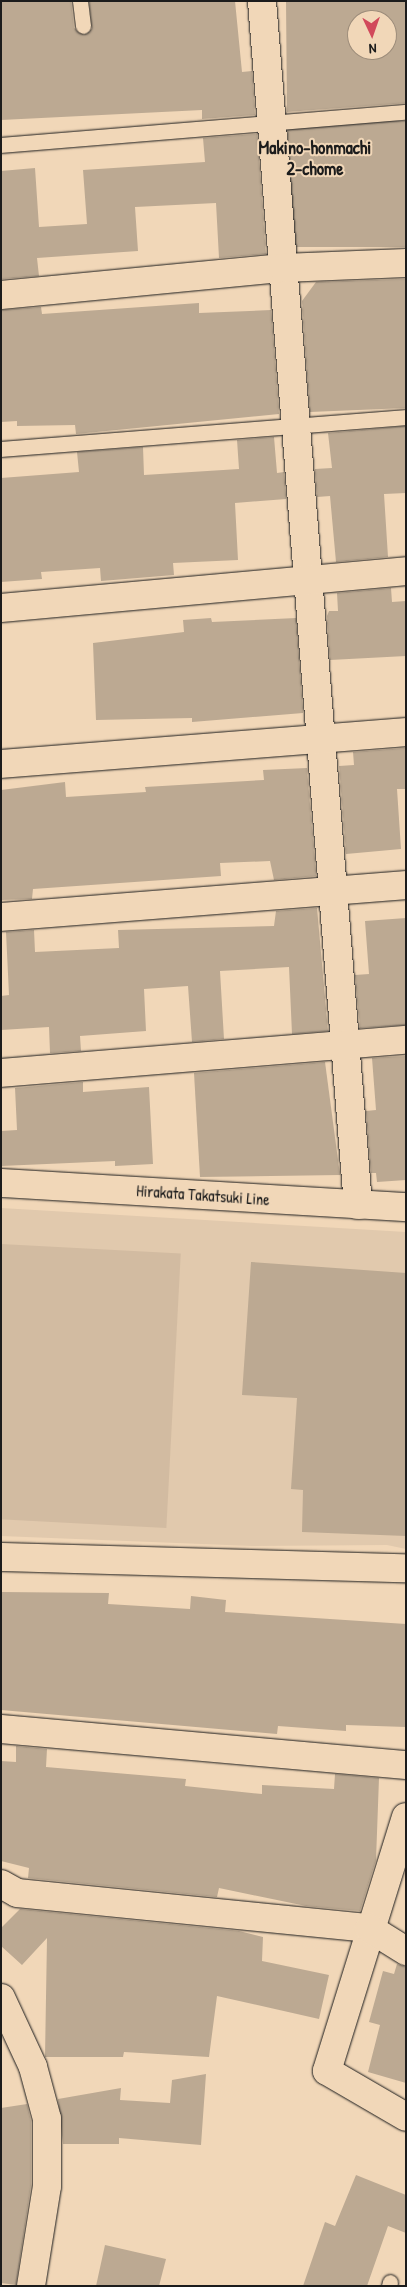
<!DOCTYPE html>
<style>
body{margin:0}
#map{position:relative;width:407px;height:2287px;overflow:hidden;background:#f1d7b8;font-family:"Patrick Hand",sans-serif}
div>[style]{position:absolute}
.built>*{inset:0;background:#e1c9ad}
.green>*{inset:0;background:#d2bba1;transform-origin:0 0}
.building>*{inset:0;background:#bca992;transform-origin:0 0}
.roads{filter:drop-shadow(0 0 1px #1c1c1c) drop-shadow(0 0 1px #1c1c1c)}
.service>*{height:15px;margin:-7.5px;padding:0 7.5px;transform-origin:7.5px;border-radius:7.5px;background:#f1d7b8}
.minor>*{height:28px;margin:-14px;padding:0 14px;transform-origin:14px;border-radius:14px;background:#f1d7b8}
.primary>*{height:28px;margin:-14px;padding:0 14px;transform-origin:14px;border-radius:14px;background:#f1d7b8}
span{translate:-50% -50%;white-space:nowrap;text-align:center;line-height:1.15;-webkit-text-stroke:4px #f1d7b8;paint-order:stroke}
.street-label{font-size:16px;color:#1c1c1c}
.neighbourhood-label{font-size:18px;color:#1c1c1c;font-weight:700}
.frame{position:absolute;inset:0;border:2px solid #1c1c1c;pointer-events:none}
.north{position:absolute;left:347px;top:10px;width:50px;height:50px;box-sizing:border-box;background:#f1d7b8;border:1px solid #9c8c7a;border-radius:50%;rotate:177deg;font-size:14px;font-weight:700;line-height:20px;text-align:center;color:#1c1c1c}
.north::after{content:'';display:block;margin:auto;width:18px;height:22px;background:#d1495b;clip-path:polygon(50% 0,100% 100%,50% 72%,0 100%)}
</style>
<div id="map">
<div class="built">
<i style="clip-path:polygon(1px 1208px,406px 1232px,406px 1549px,387px 1545px,252px 1546px,1px 1536px)"></i>
</div>
<div class="green">
<i style="left:1px;top:1244px;width:180px;height:275px;rotate:3deg"></i>
</div>
<div class="building">
<i style="clip-path:polygon(1px 1px,71px 1px,74px 28px,84px 35px,92px 29px,89px 1px,235px 1px,242px 72px,252px 71px,255px 115px,202px 119px,202px 110px,1px 120px)"></i>
<i style="clip-path:polygon(evenodd,286px 1px,406px 1px,406px 103px,287px 112px,286px 1px,357px 20px,387px 20px,387px 50px,357px 50px,357px 20px)"></i>
<i style="left:406px;top:121px;width:126px;height:118px;rotate:90deg"></i>
<i style="clip-path:polygon(257px 134px,266px 254px,219px 258px,216px 203px,135px 207px,138px 251px,37px 258px,39px 276px,1px 279px,1px 171px,35px 168px,39px 227px,87px 224px,83px 170px,205px 162px,203px 138px)"></i>
<i style="clip-path:polygon(406px 279px,406px 408px,310px 412px,302px 301px,316px 282px)"></i>
<i style="clip-path:polygon(199px 303px,199px 313px,271px 310px,279px 414px,76px 434px,75px 425px,17px 426px,17px 421px,1px 422px,1px 310px,41px 307px,42px 314px)"></i>
<i style="clip-path:polygon(406px 426px,406px 493px,384px 494px,388px 557px,336px 562px,330px 496px,317px 497px,315px 469px,332px 468px,328px 433px)"></i>
<i style="clip-path:polygon(274px 437px,277px 473px,284px 472px,286px 499px,235px 503px,238px 560px,173px 563px,174px 575px,101px 581px,100px 568px,41px 572px,42px 579px,1px 582px,1px 478px,79px 472px,77px 452px,143px 447px,144px 475px,239px 469px,237px 440px)"></i>
<i style="clip-path:polygon(391px 588px,392px 602px,406px 601px,406px 656px,330px 660px,327px 616px,329px 611px,338px 611px,337px 593px)"></i>
<i style="clip-path:polygon(211px 618px,212px 622px,296px 618px,303px 713px,192px 722px,192px 718px,96px 720px,93px 643px,184px 632px,183px 620px)"></i>
<i style="clip-path:polygon(406px 748px,406px 789px,397px 789px,401px 849px,346px 854px,339px 766px,354px 765px,353px 752px)"></i>
<i style="clip-path:polygon(307px 768px,316px 876px,274px 880px,270px 861px,220px 863px,221px 876px,33px 889px,32px 899px,1px 900px,1px 790px,65px 782px,66px 797px,146px 792px,145px 787px,264px 780px,263px 770px)"></i>
<i style="clip-path:polygon(317px 908px,328px 1031px,292px 1034px,289px 967px,220px 971px,224px 1039px,192px 1042px,188px 986px,144px 989px,146px 1031px,80px 1036px,81px 1051px,50px 1053px,49px 1027px,1px 1030px,1px 996px,9px 995px,6px 932px,34px 930px,35px 952px,119px 948px,118px 930px,274px 926px,276px 911px)"></i>
<i style="clip-path:polygon(406px 918px,406px 1025px,360px 1028px,355px 975px,369px 974px,365px 921px)"></i>
<i style="clip-path:polygon(406px 1056px,406px 1180px,377px 1182px,376px 1173px,371px 1173px,366px 1111px,376px 1110px,372px 1058px)"></i>
<i style="clip-path:polygon(325px 1062px,340px 1175px,200px 1177px,194px 1073px)"></i>
<i style="clip-path:polygon(83px 1082px,83px 1092px,149px 1087px,153px 1164px,115px 1166px,115px 1161px,1px 1166px,1px 1131px,17px 1130px,15px 1088px)"></i>
<i style="clip-path:polygon(251px 1262px,406px 1273px,406px 1536px,302px 1532px,303px 1490px,291px 1489px,297px 1398px,242px 1395px)"></i>
<i style="clip-path:polygon(1px 1592px,109px 1593px,108px 1604px,190px 1609px,191px 1596px,226px 1600px,225px 1612px,406px 1624px,406px 1727px,346px 1725px,346px 1731px,278px 1726px,277px 1734px,1px 1710px)"></i>
<i style="clip-path:polygon(16px 1746px,47px 1749px,46px 1767px,186px 1779px,185px 1786px,262px 1794px,262px 1785px,334px 1789px,335px 1774px,379px 1778px,376px 1860px,360px 1911px,306px 1906px,219px 1888px,217px 1897px,28px 1878px,29px 1868px,1px 1861px,1px 1761px,16px 1762px)"></i>
<i style="clip-path:polygon(20px 1909px,239px 1931px,263px 1937px,262px 1961px,329px 1975px,319px 2019px,217px 1996px,209px 2057px,124px 2052px,123px 2057px,45px 2057px,47px 1938px,22px 1965px,1px 1946px,1px 1928px)"></i>
<i style="clip-path:polygon(397px 1964px,406px 1967px,406px 2083px,368px 2072px,380px 2025px,369px 2022px,383px 1971px,394px 1974px)"></i>
<i style="clip-path:polygon(206px 2074px,201px 2145px,119px 2138px,119px 2144px,63px 2144px,58px 2099px,121px 2088px,120px 2100px,170px 2103px,172px 2080px)"></i>
<i style="clip-path:polygon(27px 2104px,31px 2121px,31px 2185px,16px 2285px,1px 2283px,1px 2108px)"></i>
<i style="clip-path:polygon(356px 2175px,406px 2195px,406px 2233px,388px 2226px,367px 2286px,303px 2286px,325px 2222px,335px 2226px)"></i>
<i style="clip-path:polygon(105px 2245px,166px 2259px,159px 2286px,96px 2286px)"></i>
</div>
<div class="roads">
<div class="service">
<i style="left:80px;top:1px;width:25px;rotate:83deg"></i>
<i style="left:1px;top:145px;width:406px;rotate:-4.7deg"></i>
<i style="left:1px;top:449px;width:406px;rotate:-4.5deg"></i>
<i style="left:389px;top:2286px;width:4px;rotate:-76deg"></i>
</div>
<div class="minor">
<i style="left:262px;top:1px;width:1208px;rotate:85.44deg"></i>
<i style="left:1px;top:295px;width:283px;rotate:-5.5deg"></i>
<i style="left:283px;top:268px;width:123px;rotate:-2.3deg"></i>
<i style="left:1px;top:608px;width:407px;rotate:-5.2deg"></i>
<i style="left:1px;top:764px;width:406px;rotate:-4.5deg"></i>
<i style="left:1px;top:917px;width:406px;rotate:-4.5deg"></i>
<i style="left:1px;top:1073px;width:406px;rotate:-4.7deg"></i>
<i style="left:1px;top:1557px;width:405px;rotate:1.6deg"></i>
<i style="left:1px;top:1729px;width:407px;rotate:5.1deg"></i>
<i style="left:406px;top:1817px;width:266px;rotate:107.3deg"></i>
<i style="left:327px;top:2071px;width:91px;rotate:30.2deg"></i>
<i style="left:1px;top:1884px;width:18px;rotate:29deg"></i>
<i style="left:17px;top:1893px;width:354px;rotate:5.7deg"></i>
<i style="left:369px;top:1928px;width:44px;rotate:31.9deg"></i>
<i style="left:1px;top:1998px;width:76px;rotate:65.1deg"></i>
<i style="left:33px;top:2067px;width:54px;rotate:74.9deg"></i>
<i style="left:47px;top:2119px;width:67px;rotate:90deg"></i>
<i style="left:47px;top:2186px;width:101px;rotate:99.1deg"></i>
</div>
<div class="primary">
<i style="left:1px;top:1183px;width:406px;rotate:3.4deg"></i>
</div>
</div>
<div class="street-label">
<span style="left:203px;top:1195px;rotate:4deg">Hirakata Takatsuki Line</span>
</div>
<div class="neighbourhood-label">
<span style="left:315px;top:159px">Makino-honmachi<br>2-chome</span>
</div>
<div class="frame"></div>
<div class="north">N</div>
</div>
